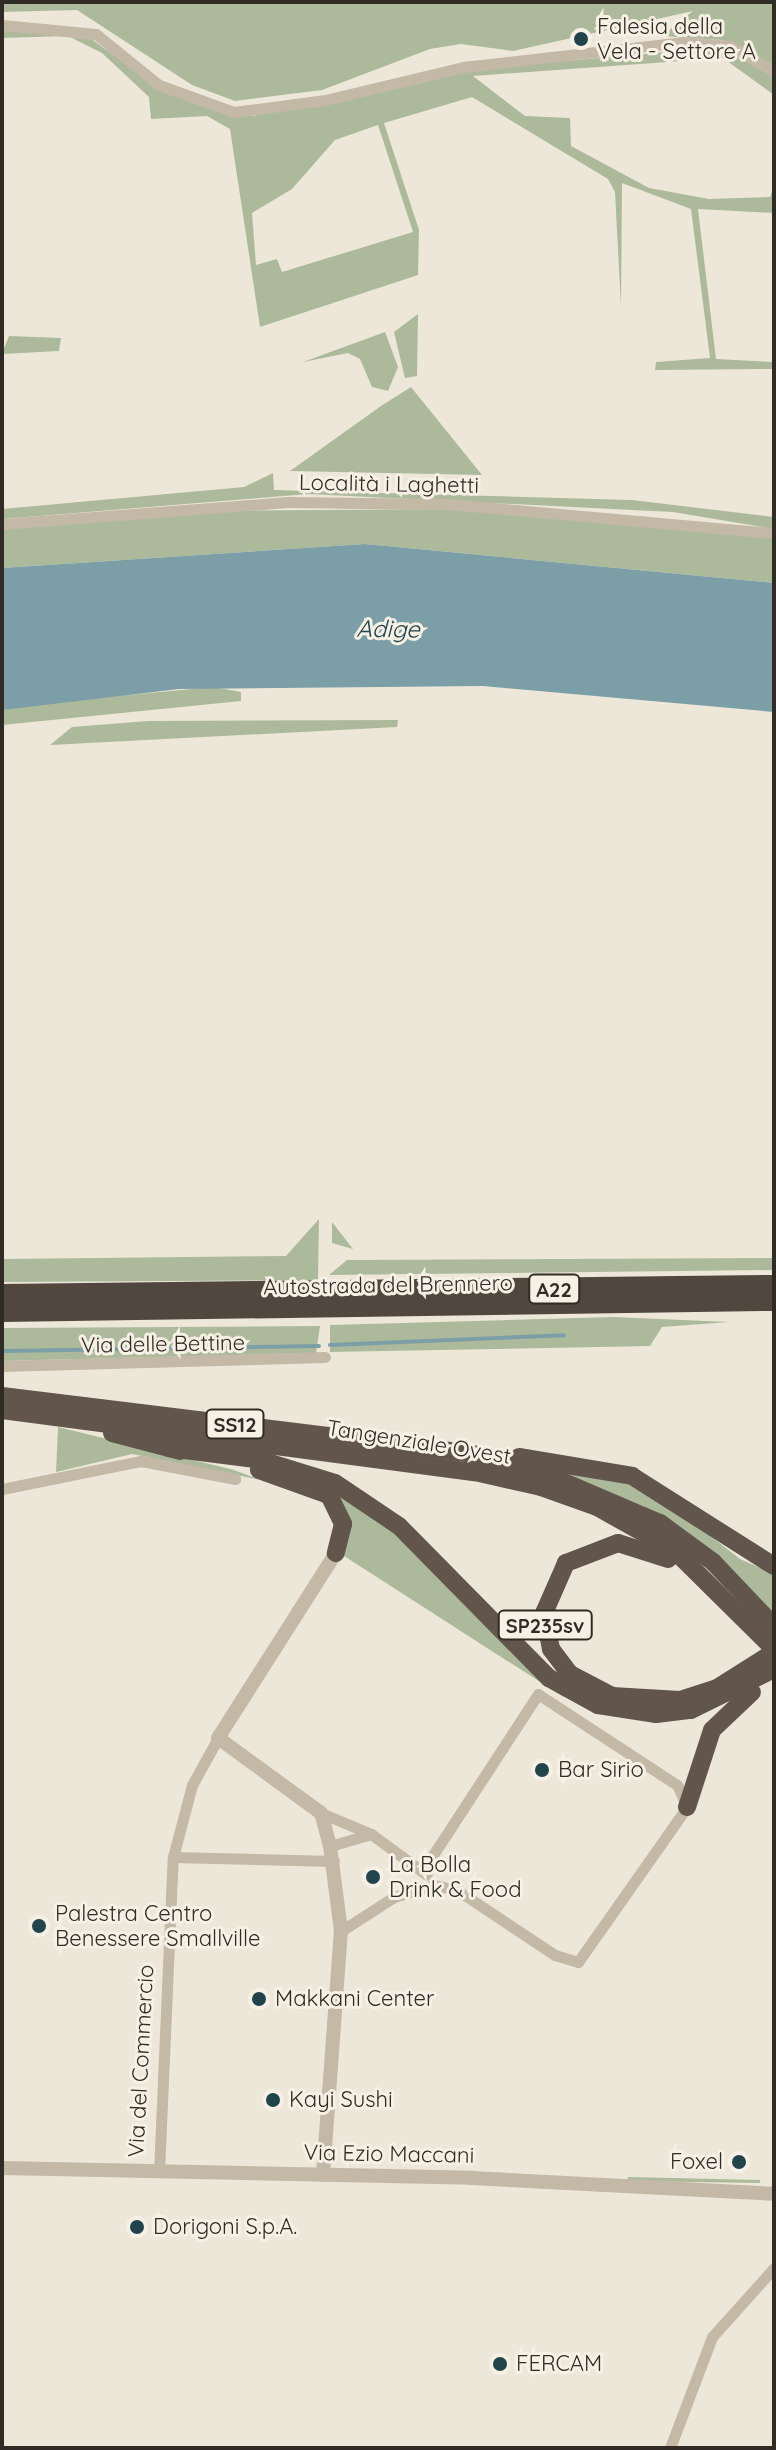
<!DOCTYPE html>
<meta charset="utf-8">
<style>
body{margin:0}
#map{position:relative;width:776px;height:2450px;overflow:hidden;background:#ede7d9;font-family:Quicksand,sans-serif}
div>[style]{position:absolute}
.green>*{inset:0;background:#acba9b}
.water>*{inset:0;background:#7c9fa7}
.stream>*{height:4px;margin:-2px;padding:0 2px;transform-origin:2px;border-radius:2px;background:#7c9fa7}
.minor>*{height:11px;margin:-5.5px;padding:0 5.5px;transform-origin:5.5px;border-radius:5.5px;background:#c4b8a7}
.tertiary>*{height:14px;margin:-7px;padding:0 7px;transform-origin:7px;border-radius:7px;background:#c4b8a7}
.trunk>*{height:18px;margin:-9px;padding:0 9px;transform-origin:9px;border-radius:9px;background:#62564c}
.motorway>*{height:20px;margin:-10px;padding:0 10px;transform-origin:10px;border-radius:10px;background:#51473f}
.dots>*{width:22px;height:22px;translate:-50% -50%;box-sizing:border-box;border:4px solid #f6f0e5;border-radius:50%}
span{translate:-50% -50%;white-space:nowrap;text-align:center;line-height:1.15;-webkit-text-stroke:6px #f6f0e5;paint-order:stroke}
.shield-label span{padding:2px 6px;background:#f6f0e5;border:2px solid;border-radius:6px;-webkit-text-stroke-width:0}
.shield-label{font-size:20px;color:#312b26;font-weight:700}
.poi-label{font-size:22px;color:#312b26}
.left{translate:0 -50%;text-align:left}
.right{translate:-100% -50%;text-align:right}
.street-label{font-size:22px;color:#312b26}
.water-label{font-size:24px;color:#21444d;font-style:italic}
.frame{position:absolute;inset:0;border:4px solid #312b26;pointer-events:none}
</style>
<div id="map">
<div class="green">
<i style="clip-path:polygon(2px 2px,774px 2px,774px 68px,722px 40px,662px 36px,693px 11px,513px 51px,461px 44px,430px 49px,322px 90px,235px 101px,192px 85px,77px 10px,2px 12px)"></i>
<i style="clip-path:polygon(evenodd,2px 31px,86px 35px,134px 70px,228px 114px,253px 116px,477px 69px,720px 47px,774px 77px,774px 95px,723px 58px,473px 76px,525px 116px,570px 118px,571px 146px,649px 188px,709px 199px,770px 197px,774px 187px,774px 213px,698px 209px,716px 359px,774px 362px,774px 369px,655px 370px,656px 362px,710px 358px,691px 209px,622px 183px,621px 307px,615px 192px,608px 179px,472px 97px,384px 123px,419px 230px,418px 275px,260px 327px,230px 129px,207px 116px,151px 119px,149px 97px,102px 53px,68px 36px,2px 38px,2px 31px,378px 125px,413px 232px,282px 272px,277px 259px,256px 265px,252px 213px,292px 189px,335px 140px,378px 125px)"></i>
<i style="clip-path:polygon(418px 314px,417px 376px,405px 378px,394px 332px)"></i>
<i style="clip-path:polygon(385px 332px,398px 367px,388px 391px,372px 387px,360px 359px,348px 353px,303px 362px)"></i>
<i style="clip-path:polygon(9px 336px,61px 338px,59px 351px,2px 354px)"></i>
<i style="clip-path:polygon(411px 387px,482px 475px,290px 471px,381px 406px)"></i>
<i style="clip-path:polygon(273px 473px,274px 490px,632px 500px,774px 517px,774px 529px,673px 512px,308px 494px,2px 519px,2px 509px,244px 487px)"></i>
<i style="clip-path:polygon(450px 509px,774px 537px,774px 583px,365px 544px,2px 568px,2px 528px,181px 511px)"></i>
<i style="clip-path:polygon(214px 687px,241px 692px,241px 701px,2px 725px,2px 710px,41px 703px)"></i>
<i style="clip-path:polygon(398px 720px,397px 727px,50px 745px,72px 727px,148px 721px)"></i>
<i style="clip-path:polygon(319px 1219px,318px 1280px,2px 1282px,2px 1259px,286px 1256px)"></i>
<i style="clip-path:polygon(332px 1222px,353px 1249px,332px 1243px)"></i>
<i style="clip-path:polygon(774px 1258px,774px 1270px,329px 1275px,347px 1260px)"></i>
<i style="clip-path:polygon(613px 1317px,729px 1322px,662px 1327px,650px 1346px,330px 1352px,330px 1325px)"></i>
<i style="clip-path:polygon(320px 1326px,316px 1353px,2px 1361px,2px 1328px)"></i>
<i style="clip-path:polygon(58px 1427px,234px 1470px,261px 1480px,132px 1454px,56px 1472px)"></i>
<i style="clip-path:polygon(523px 1460px,620px 1479px,676px 1509px,740px 1559px,774px 1574px,774px 1614px,744px 1582px,643px 1506px)"></i>
<i style="clip-path:polygon(298px 1475px,375px 1514px,565px 1698px,341px 1554px,349px 1531px)"></i>
<i style="clip-path:polygon(628px 2177px,760px 2180px,760px 2183px,627px 2181px)"></i>
</div>
<div class="water">
<i style="clip-path:polygon(365px 544px,774px 583px,774px 712px,483px 686px,179px 689px,2px 710px,2px 568px)"></i>
</div>
<div class="stream">
<i style="left:330px;top:1345px;width:234px;rotate:-2.4deg"></i>
<i style="left:2px;top:1351px;width:317px;rotate:-0.9deg"></i>
</div>
<div class="minor">
<i style="left:2px;top:25px;width:94px;rotate:5.5deg"></i>
<i style="left:96px;top:34px;width:81px;rotate:39deg"></i>
<i style="left:159px;top:85px;width:80px;rotate:19.8deg"></i>
<i style="left:234px;top:112px;width:92px;rotate:-7.5deg"></i>
<i style="left:325px;top:100px;width:142px;rotate:-13.4deg"></i>
<i style="left:463px;top:67px;width:220px;rotate:-6.5deg"></i>
<i style="left:682px;top:42px;width:48px;rotate:4.8deg"></i>
<i style="left:730px;top:46px;width:51px;rotate:29.6deg"></i>
<i style="left:2px;top:524px;width:286px;rotate:-4.4deg"></i>
<i style="left:287px;top:502px;width:161px;rotate:0.7deg"></i>
<i style="left:448px;top:504px;width:327px;rotate:5.1deg"></i>
<i style="left:2px;top:1366px;width:323px;rotate:-1.6deg"></i>
<i style="left:2px;top:1489px;width:142px;rotate:-11.4deg"></i>
<i style="left:141px;top:1461px;width:96px;rotate:10.8deg"></i>
<i style="left:321px;top:1813px;width:54px;rotate:22.8deg"></i>
<i style="left:371px;top:1834px;width:69px;rotate:36.2deg"></i>
<i style="left:330px;top:1846px;width:43px;rotate:-16.3deg"></i>
<i style="left:173px;top:1857px;width:161px;rotate:1.4deg"></i>
<i style="left:341px;top:1931px;width:63px;rotate:-32.7deg"></i>
<i style="left:394px;top:1897px;width:41px;rotate:-17.1deg"></i>
<i style="left:433px;top:1885px;width:25px;rotate:12deg"></i>
<i style="left:457px;top:1890px;width:118px;rotate:33.6deg"></i>
<i style="left:555px;top:1955px;width:24px;rotate:17deg"></i>
<i style="left:578px;top:1962px;width:189px;rotate:-54.9deg"></i>
<i style="left:687px;top:1807px;width:24px;rotate:-114deg"></i>
<i style="left:677px;top:1785px;width:166px;rotate:-146.8deg"></i>
<i style="left:538px;top:1694px;width:209px;rotate:123.1deg"></i>
<i style="left:159px;top:2172px;width:315px;rotate:-87.5deg"></i>
<i style="left:173px;top:1857px;width:74px;rotate:-75.2deg"></i>
<i style="left:192px;top:1785px;width:54px;rotate:-61deg"></i>
<i style="left:670px;top:2448px;width:119px;rotate:-69.3deg"></i>
<i style="left:712px;top:2337px;width:93px;rotate:-48.1deg"></i>
</div>
<div class="tertiary">
<i style="left:2px;top:2168px;width:470px;rotate:1.2deg"></i>
<i style="left:472px;top:2178px;width:302px;rotate:3deg"></i>
<i style="left:323px;top:2175px;width:245px;rotate:-85.8deg"></i>
<i style="left:341px;top:1931px;width:86px;rotate:-97.4deg"></i>
<i style="left:330px;top:1846px;width:34px;rotate:-105deg"></i>
<i style="left:321px;top:1813px;width:127px;rotate:-143.9deg"></i>
<i style="left:218px;top:1738px;width:219px;rotate:-57.5deg"></i>
</div>
<div class="trunk">
<i style="left:2px;top:1396px;width:470px;rotate:7deg"></i>
<i style="left:469px;top:1453px;width:71px;rotate:14.6deg"></i>
<i style="left:538px;top:1471px;width:133px;rotate:23.1deg"></i>
<i style="left:660px;top:1523px;width:66px;rotate:36.3deg"></i>
<i style="left:713px;top:1562px;width:88px;rotate:46.4deg"></i>
<i style="left:2px;top:1410px;width:477px;rotate:7.5deg"></i>
<i style="left:475px;top:1472px;width:68px;rotate:12.8deg"></i>
<i style="left:541px;top:1487px;width:59px;rotate:19.7deg"></i>
<i style="left:597px;top:1507px;width:88px;rotate:29.2deg"></i>
<i style="left:674px;top:1550px;width:141px;rotate:44.7deg"></i>
<i style="left:112px;top:1433px;width:70px;rotate:14.8deg"></i>
<i style="left:169px;top:1448px;width:93px;rotate:7.4deg"></i>
<i style="left:261px;top:1460px;width:77px;rotate:17.3deg"></i>
<i style="left:335px;top:1483px;width:77px;rotate:33.9deg"></i>
<i style="left:399px;top:1526px;width:214px;rotate:45.4deg"></i>
<i style="left:549px;top:1678px;width:56px;rotate:28.9deg"></i>
<i style="left:598px;top:1705px;width:59px;rotate:8.8deg"></i>
<i style="left:656px;top:1714px;width:35px;rotate:-7deg"></i>
<i style="left:691px;top:1710px;width:93px;rotate:-26.3deg"></i>
<i style="left:519px;top:1457px;width:115px;rotate:9.5deg"></i>
<i style="left:632px;top:1476px;width:168px;rotate:32.4deg"></i>
<i style="left:259px;top:1470px;width:74px;rotate:19.7deg"></i>
<i style="left:329px;top:1495px;width:32px;rotate:64deg"></i>
<i style="left:343px;top:1524px;width:30px;rotate:104deg"></i>
<i style="left:668px;top:1559px;width:52px;rotate:-162.3deg"></i>
<i style="left:618px;top:1543px;width:56px;rotate:159deg"></i>
<i style="left:566px;top:1563px;width:55px;rotate:113.7deg"></i>
<i style="left:544px;top:1613px;width:37px;rotate:79deg"></i>
<i style="left:551px;top:1649px;width:31px;rotate:53deg"></i>
<i style="left:570px;top:1674px;width:47px;rotate:27.6deg"></i>
<i style="left:612px;top:1696px;width:68px;rotate:3.4deg"></i>
<i style="left:680px;top:1700px;width:39px;rotate:-18deg"></i>
<i style="left:717px;top:1688px;width:67px;rotate:-32.3deg"></i>
<i style="left:687px;top:1807px;width:81px;rotate:-72deg"></i>
<i style="left:712px;top:1730px;width:55px;rotate:-43.5deg"></i>
</div>
<div class="motorway">
<i style="left:2px;top:1294px;width:772px;rotate:-0.67deg"></i>
<i style="left:2px;top:1312px;width:772px;rotate:-0.82deg"></i>
</div>
<div class="dots">
<i style="left:581px;top:39px;background:#21444d"></i>
<i style="left:542px;top:1770px;background:#21444d"></i>
<i style="left:373px;top:1877px;background:#21444d"></i>
<i style="left:39px;top:1926px;background:#21444d"></i>
<i style="left:259px;top:1999px;background:#21444d"></i>
<i style="left:273px;top:2100px;background:#21444d"></i>
<i style="left:739px;top:2162px;background:#21444d"></i>
<i style="left:137px;top:2227px;background:#21444d"></i>
<i style="left:500px;top:2364px;background:#21444d"></i>
</div>
<div class="shield-label">
<span style="left:554px;top:1289px">A22</span>
<span style="left:235px;top:1424px">SS12</span>
<span style="left:545px;top:1625px">SP235sv</span>
</div>
<div class="poi-label">
<span class="left" style="left:597px;top:39px">Falesia della<br>Vela - Settore A</span>
<span class="left" style="left:558px;top:1770px">Bar Sirio</span>
<span class="left" style="left:389px;top:1877px">La Bolla<br>Drink &amp; Food</span>
<span class="left" style="left:55px;top:1926px">Palestra Centro<br>Benessere Smallville</span>
<span class="left" style="left:275px;top:1999px">Makkani Center</span>
<span class="left" style="left:289px;top:2100px">Kayi Sushi</span>
<span class="right" style="left:723px;top:2162px">Foxel</span>
<span class="left" style="left:153px;top:2227px">Dorigoni S.p.A.</span>
<span class="left" style="left:516px;top:2364px">FERCAM</span>
</div>
<div class="street-label">
<span style="left:389px;top:484px;rotate:1deg">Località i Laghetti</span>
<span style="left:388px;top:1285px;rotate:-1deg">Autostrada del Brennero</span>
<span style="left:163px;top:1344px;rotate:-1deg">Via delle Bettine</span>
<span style="left:419px;top:1442px;rotate:9deg">Tangenziale Ovest</span>
<span style="left:141px;top:2061px;rotate:-87deg">Via del Commercio</span>
<span style="left:389px;top:2154px;rotate:1deg">Via Ezio Maccani</span>
</div>
<div class="water-label">
<span style="left:388px;top:629px;rotate:1deg">Adige</span>
</div>
<div class="frame"></div>
</div>
